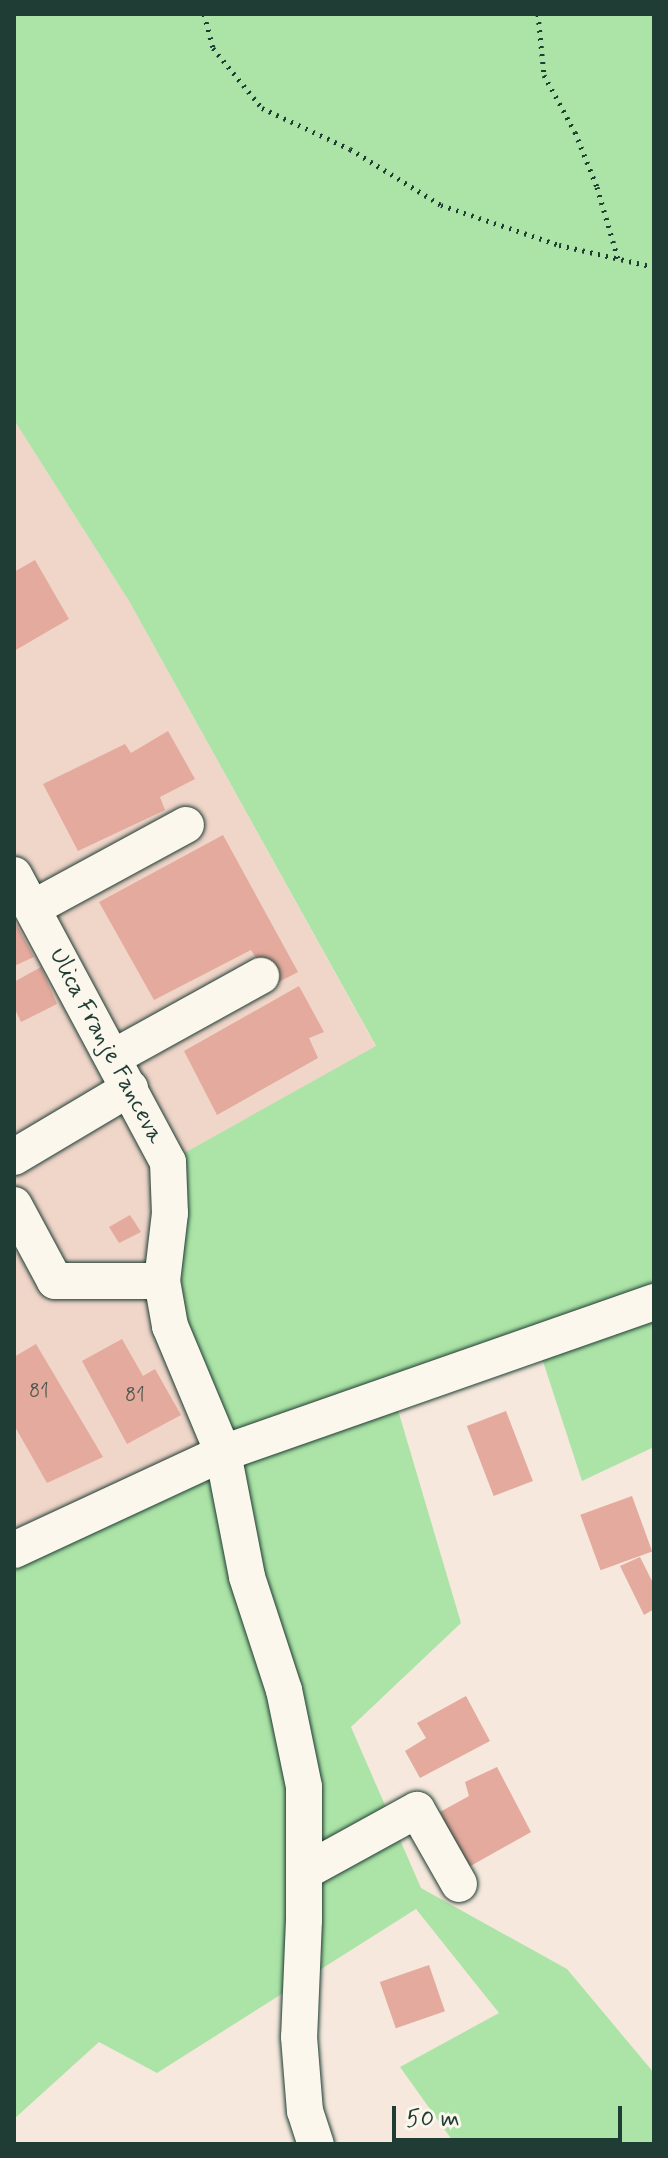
<!DOCTYPE html>
<style>
body{margin:0}
#map{position:relative;width:668px;height:2158px;overflow:hidden;background:#f6e8dc;font-family:Mynerve,sans-serif}
div>[style]{position:absolute}
.built>*{inset:0;background:#f0d5c9}
.green>*{inset:0;background:#ace4a7}
.building>*{inset:0;background:#e3aa9d;transform-origin:0 0}
.path>*{height:5px;margin-top:-2.5px;transform-origin:0;background:repeating-linear-gradient(90deg,#1f3d34 0 2px,transparent 0 8px)}
.roads{filter:drop-shadow(0 0 2px #1f3d34) drop-shadow(0 0 2px #1f3d34)}
.minor>*{height:36px;margin:-18px;padding:0 18px;transform-origin:18px;border-radius:18px;background:#fbf7ec}
span{translate:-50% -50%;white-space:nowrap;text-align:center;line-height:1.15;-webkit-text-stroke:7px #fbf7ec;paint-order:stroke}
.number-label{font-size:20px;color:#50584e}
.number-label span{-webkit-text-stroke-width:0}
.street-label{font-size:24px;color:#1f3d34}
.frame{position:absolute;inset:0;border:16px solid #1f3d34;pointer-events:none}
.scale{position:absolute;left:392px;top:2106px;width:230px;height:36px;box-sizing:border-box;border:4px solid #1f3d34;border-top:0;padding-left:10px;font-size:24px;line-height:28px;white-space:nowrap;color:#1f3d34;-webkit-text-stroke:6px #fbf7ec;paint-order:stroke}
</style>
<div id="map">
<div class="built">
<i style="clip-path:polygon(14px 420px,129px 601px,376px 1047px,168px 1162px,223px 1453px,14px 1550px)"></i>
</div>
<div class="green">
<i style="clip-path:polygon(14px 14px,654px 14px,654px 1447px,582px 1481px,538px 1346px,395px 1400px,461px 1623px,351px 1727px,421px 1888px,567px 1969px,654px 2073px,654px 2144px,455px 2144px,400px 2067px,499px 2013px,416px 1909px,157px 2073px,99px 2042px,14px 2119px,14px 1550px,223px 1453px,170px 1326px,168px 1162px,376px 1046px,129px 601px,14px 420px)"></i>
</div>
<div class="building">
<i style="clip-path:polygon(35px 560px,69px 619px,14px 651px,14px 572px)"></i>
<i style="clip-path:polygon(168px 731px,195px 779px,160px 797px,165px 810px,78px 851px,43px 784px,125px 744px,131px 753px)"></i>
<i style="clip-path:polygon(223px 835px,298px 972px,273px 985px,251px 950px,154px 1000px,99px 902px)"></i>
<i style="clip-path:polygon(14px 920px,34px 957px,14px 966px)"></i>
<i style="clip-path:polygon(41px 967px,57px 1004px,21px 1022px,14px 1007px,14px 982px)"></i>
<i style="clip-path:polygon(299px 986px,324px 1032px,309px 1038px,318px 1058px,217px 1115px,184px 1051px)"></i>
<i style="clip-path:polygon(130px 1215px,141px 1232px,119px 1243px,109px 1227px)"></i>
<i style="clip-path:polygon(122px 1339px,143px 1376px,155px 1369px,181px 1415px,127px 1444px,82px 1361px)"></i>
<i style="clip-path:polygon(36px 1344px,103px 1457px,47px 1483px,14px 1425px,14px 1357px)"></i>
<i style="left:506px;top:1411px;width:75px;height:42px;rotate:69deg"></i>
<i style="left:632px;top:1496px;width:59px;height:55px;rotate:70deg"></i>
<i style="clip-path:polygon(640px 1557px,654px 1585px,654px 1609px,644px 1615px,620px 1566px)"></i>
<i style="clip-path:polygon(466px 1696px,490px 1741px,420px 1778px,405px 1751px,426px 1738px,417px 1723px)"></i>
<i style="clip-path:polygon(497px 1767px,531px 1832px,467px 1868px,440px 1812px,469px 1796px,465px 1782px)"></i>
<i style="left:429px;top:1965px;width:49px;height:52px;rotate:71deg"></i>
</div>
<div class="path">
<i style="left:204px;top:14px;width:35px;rotate:75deg"></i>
<i style="left:213px;top:48px;width:77px;rotate:50.8deg"></i>
<i style="left:262px;top:108px;width:97px;rotate:25deg"></i>
<i style="left:350px;top:149px;width:107px;rotate:31.6deg"></i>
<i style="left:441px;top:205px;width:125px;rotate:18.7deg"></i>
<i style="left:559px;top:245px;width:98px;rotate:13deg"></i>
<i style="left:538px;top:14px;width:61px;rotate:84.4deg"></i>
<i style="left:544px;top:75px;width:65px;rotate:61.5deg"></i>
<i style="left:575px;top:132px;width:59px;rotate:68.2deg"></i>
<i style="left:597px;top:187px;width:75px;rotate:73.7deg"></i>
</div>
<div class="roads">
<div class="minor">
<i style="left:14px;top:875px;width:326px;rotate:61.8deg"></i>
<i style="left:168px;top:1162px;width:51px;rotate:87.8deg"></i>
<i style="left:170px;top:1213px;width:68px;rotate:96.7deg"></i>
<i style="left:162px;top:1281px;width:46px;rotate:79.9deg"></i>
<i style="left:170px;top:1326px;width:138px;rotate:67.3deg"></i>
<i style="left:223px;top:1453px;width:126px;rotate:79deg"></i>
<i style="left:247px;top:1577px;width:119px;rotate:71.9deg"></i>
<i style="left:284px;top:1690px;width:99px;rotate:78.3deg"></i>
<i style="left:304px;top:1787px;width:133px;rotate:90deg"></i>
<i style="left:304px;top:1920px;width:117px;rotate:92.4deg"></i>
<i style="left:299px;top:2037px;width:74px;rotate:85.4deg"></i>
<i style="left:305px;top:2111px;width:35px;rotate:72deg"></i>
<i style="left:33px;top:908px;width:174px;rotate:-28.5deg"></i>
<i style="left:114px;top:1057px;width:168px;rotate:-28.9deg"></i>
<i style="left:14px;top:1157px;width:135px;rotate:-30.7deg"></i>
<i style="left:14px;top:1205px;width:86px;rotate:61.7deg"></i>
<i style="left:55px;top:1281px;width:107px"></i>
<i style="left:14px;top:1550px;width:230px;rotate:-24.9deg"></i>
<i style="left:223px;top:1453px;width:457px;rotate:-19.3deg"></i>
<i style="left:304px;top:1872px;width:129px;rotate:-28.8deg"></i>
<i style="left:417px;top:1810px;width:85px;rotate:60.4deg"></i>
</div>
</div>
<div class="number-label">
<span style="left:39px;top:1391px">81</span>
<span style="left:135px;top:1395px">81</span>
</div>
<div class="street-label">
<span style="left:106px;top:1046px;rotate:62deg">Ulica Franje Fanceva</span>
</div>
<div class="frame"></div>
<div class="scale">50 m</div>
</div>
